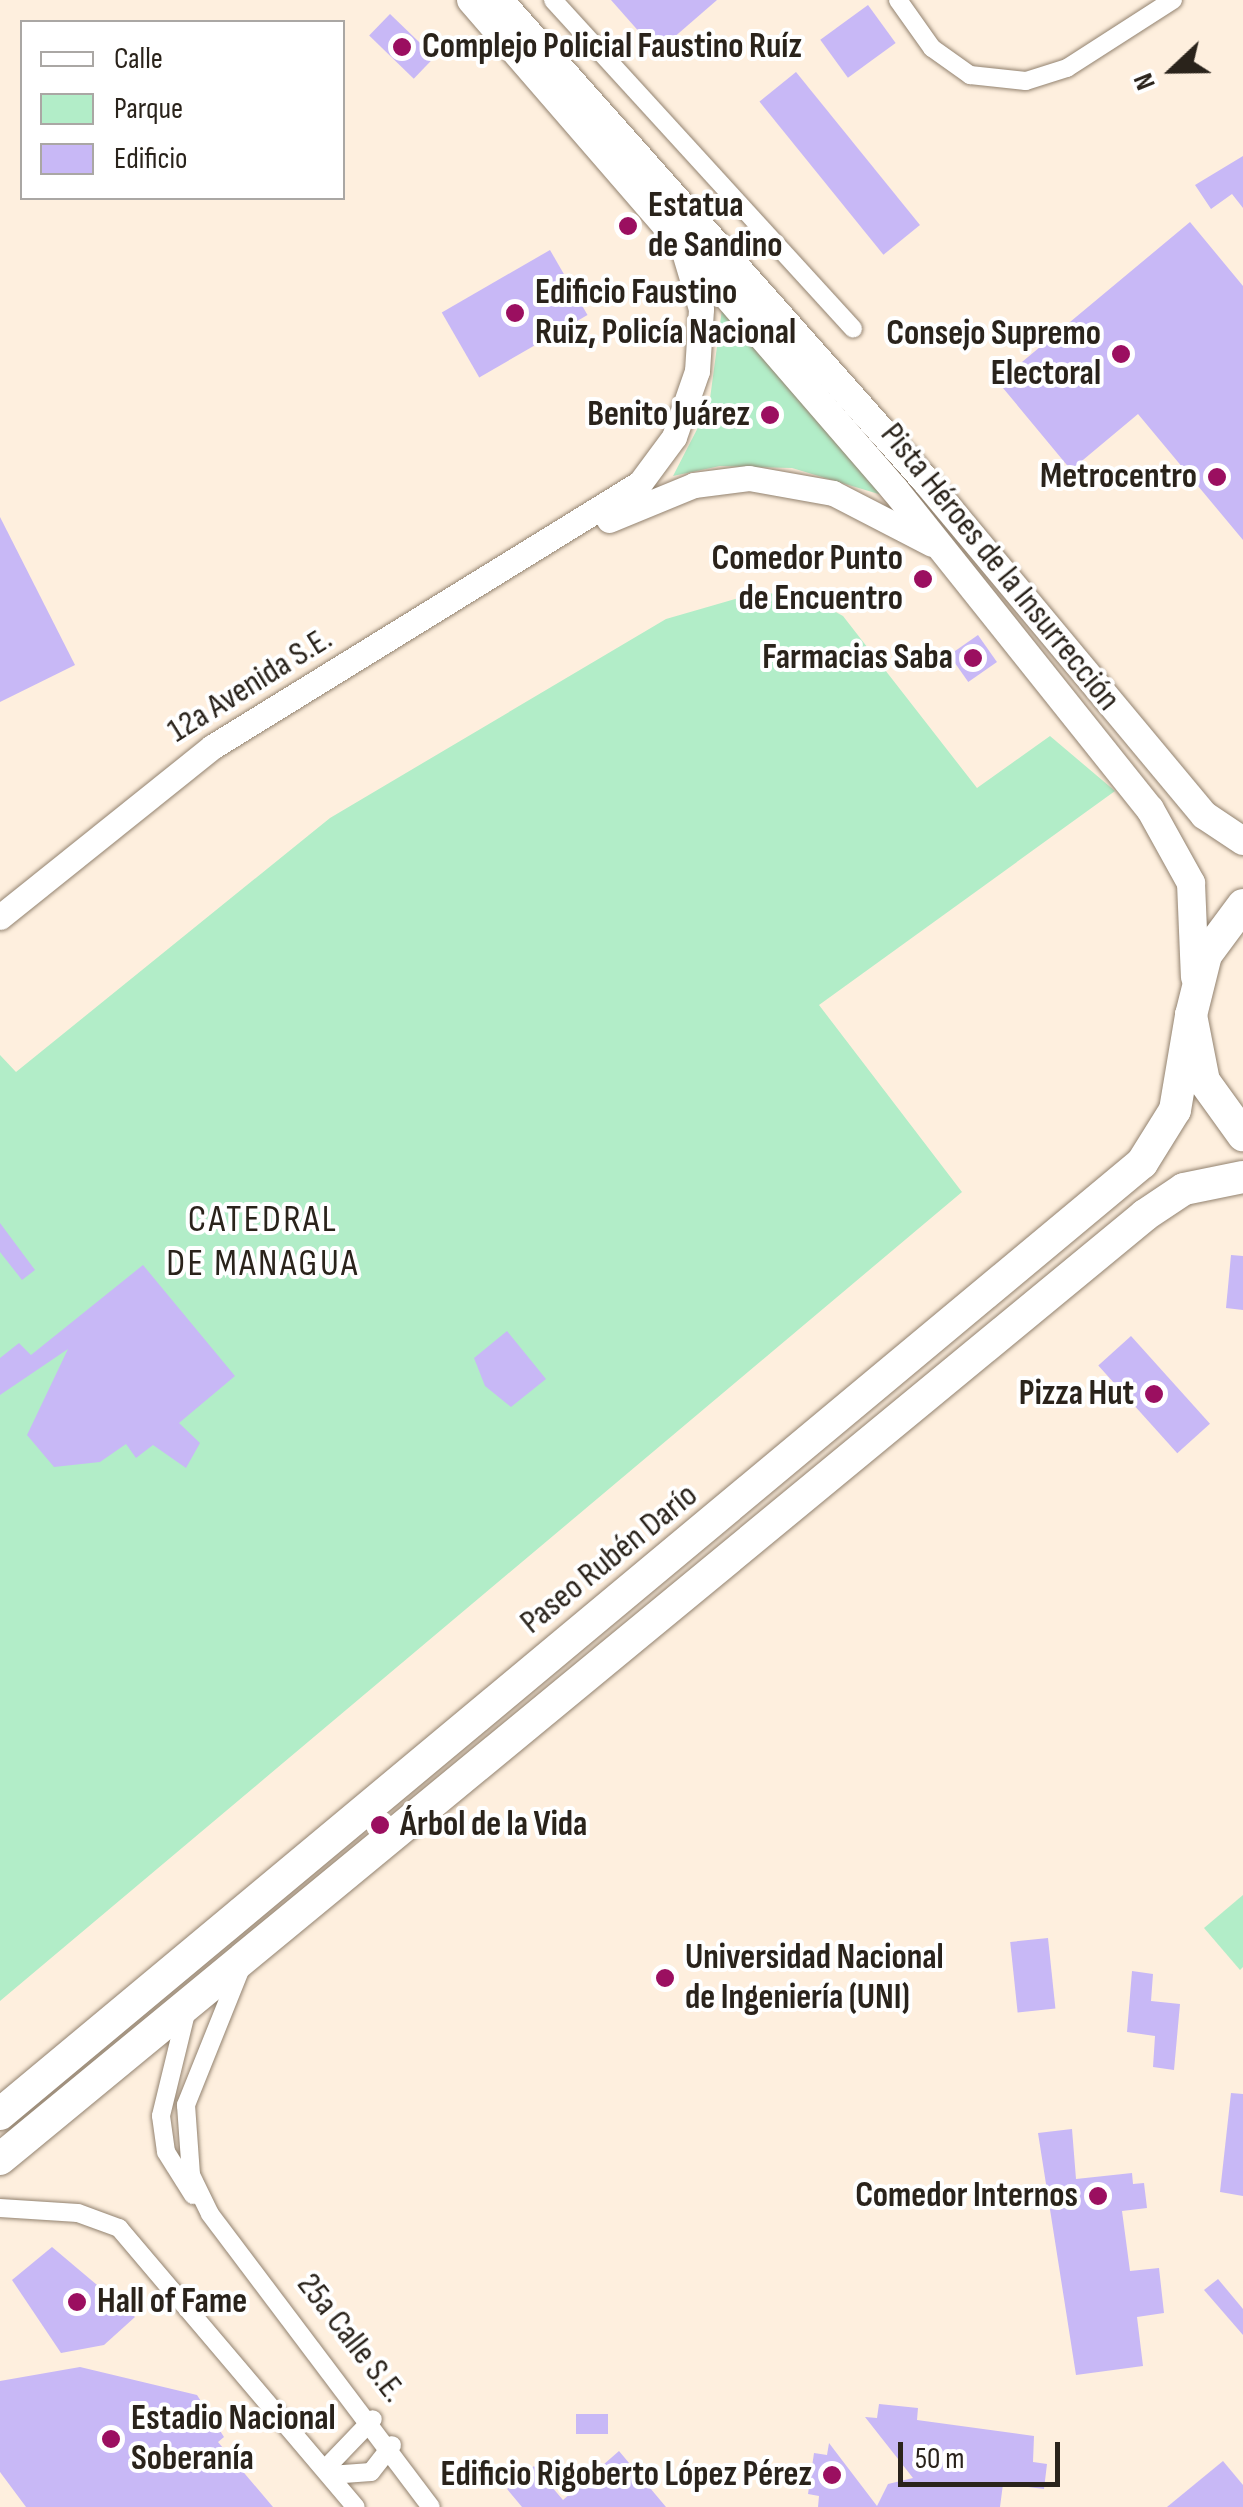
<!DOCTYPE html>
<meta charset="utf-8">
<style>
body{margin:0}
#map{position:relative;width:1243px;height:2507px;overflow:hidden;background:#feefde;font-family:"Sofia Sans Condensed",sans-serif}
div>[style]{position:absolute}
.green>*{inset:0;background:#b2edc8}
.building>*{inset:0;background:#c8b8f6;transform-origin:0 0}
.roads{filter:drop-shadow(0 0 2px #92826f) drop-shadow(0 0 2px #92826f)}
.street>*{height:18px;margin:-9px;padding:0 9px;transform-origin:9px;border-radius:9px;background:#fff}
.secondary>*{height:25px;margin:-12.5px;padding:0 12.5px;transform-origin:12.5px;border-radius:12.5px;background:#fff}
.primary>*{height:28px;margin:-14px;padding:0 14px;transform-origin:14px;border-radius:14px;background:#fff}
.highway>*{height:32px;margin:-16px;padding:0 16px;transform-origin:16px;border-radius:16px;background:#fff}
.dots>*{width:28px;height:28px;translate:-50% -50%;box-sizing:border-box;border:5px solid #fff;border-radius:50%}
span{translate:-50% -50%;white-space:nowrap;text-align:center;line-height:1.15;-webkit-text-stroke:8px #fff;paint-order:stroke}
.poi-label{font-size:35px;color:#2a231b;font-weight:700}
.left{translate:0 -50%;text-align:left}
.right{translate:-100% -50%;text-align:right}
.street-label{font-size:35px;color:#2a231b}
.neighbourhood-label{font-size:38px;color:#2a231b;letter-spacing:2.5px}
.legend{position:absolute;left:20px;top:20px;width:325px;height:180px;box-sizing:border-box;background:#fff;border:2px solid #aaa7a4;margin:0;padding:12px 18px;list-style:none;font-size:30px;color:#2a231b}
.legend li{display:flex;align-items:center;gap:20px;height:50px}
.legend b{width:50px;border:2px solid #aaa7a4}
.north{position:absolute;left:1123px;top:20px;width:100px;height:100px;-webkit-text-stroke:8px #fff;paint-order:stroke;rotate:248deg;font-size:28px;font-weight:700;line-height:40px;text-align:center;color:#2a231b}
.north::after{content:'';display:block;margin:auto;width:35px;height:45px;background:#2a231b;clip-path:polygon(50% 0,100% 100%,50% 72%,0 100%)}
.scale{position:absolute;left:898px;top:2442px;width:162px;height:45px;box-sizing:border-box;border:5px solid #2a231b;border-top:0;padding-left:12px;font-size:30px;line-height:35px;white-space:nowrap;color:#2a231b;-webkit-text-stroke:8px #fff;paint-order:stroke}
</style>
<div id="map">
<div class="green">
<i style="clip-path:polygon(723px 302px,882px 495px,792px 468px,720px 466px,673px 476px,709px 406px)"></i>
<i style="clip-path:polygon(756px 593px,803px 594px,843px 616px,977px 788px,1050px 736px,1115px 791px,819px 1005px,962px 1192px,0 2001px,0 1055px,16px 1072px,330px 818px,666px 619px)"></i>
<i style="clip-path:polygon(1243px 1895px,1243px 1967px,1240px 1970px,1204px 1928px)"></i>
</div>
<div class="building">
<i style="clip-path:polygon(611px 0,717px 0,657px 52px)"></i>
<i style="left:868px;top:5px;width:47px;height:59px;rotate:54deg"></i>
<i style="left:390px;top:14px;width:62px;height:30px;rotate:44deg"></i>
<i style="left:796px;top:72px;width:197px;height:47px;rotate:51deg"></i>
<i style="clip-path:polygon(1243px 156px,1243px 208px,1232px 194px,1211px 209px,1195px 185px)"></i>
<i style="clip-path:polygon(1190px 222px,1243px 286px,1243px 540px,1138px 414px,1071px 470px,998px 382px)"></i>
<i style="left:550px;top:250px;width:75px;height:125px;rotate:60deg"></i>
<i style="clip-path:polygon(0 517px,75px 665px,0 702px)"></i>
<i style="left:978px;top:635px;width:33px;height:35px;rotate:55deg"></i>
<i style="clip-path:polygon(0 1223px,35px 1270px,22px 1280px,0 1252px)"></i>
<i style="clip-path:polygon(1231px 1255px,1243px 1256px,1243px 1310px,1226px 1308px)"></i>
<i style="clip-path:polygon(143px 1265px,235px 1376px,179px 1423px,200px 1443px,186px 1468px,153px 1445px,136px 1458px,126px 1444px,100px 1462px,54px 1467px,27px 1435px,68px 1349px,0 1395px,0 1358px,19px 1343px,31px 1355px)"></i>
<i style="clip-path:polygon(507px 1331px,546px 1379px,511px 1407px,485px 1386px,474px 1358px)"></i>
<i style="left:1131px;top:1336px;width:118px;height:44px;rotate:48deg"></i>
<i style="left:1048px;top:1938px;width:71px;height:38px;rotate:84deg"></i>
<i style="clip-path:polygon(1132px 1971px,1153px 1974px,1151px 2001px,1180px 2004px,1174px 2070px,1153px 2067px,1155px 2036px,1127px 2032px)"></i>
<i style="clip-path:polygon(1231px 2093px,1243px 2094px,1243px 2196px,1220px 2192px)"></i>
<i style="clip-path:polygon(1072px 2129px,1076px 2179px,1132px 2173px,1133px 2184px,1144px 2183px,1147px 2208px,1122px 2211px,1130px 2271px,1159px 2268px,1164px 2313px,1137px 2317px,1143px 2366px,1076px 2375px,1038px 2133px)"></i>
<i style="clip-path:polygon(52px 2247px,135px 2317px,104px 2345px,61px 2353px,12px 2280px)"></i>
<i style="clip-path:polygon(1218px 2279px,1243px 2309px,1243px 2335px,1204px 2290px)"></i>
<i style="clip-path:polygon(80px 2367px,197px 2395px,224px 2437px,218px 2442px,273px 2507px,26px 2507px,0 2472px,0 2381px)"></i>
<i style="clip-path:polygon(879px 2404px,918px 2408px,917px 2420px,1034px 2436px,1033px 2462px,1047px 2464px,1044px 2489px,1003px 2484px,1000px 2507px,818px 2507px,819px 2496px,808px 2494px,814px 2453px,827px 2455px,829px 2443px,877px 2506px,888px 2484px,913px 2478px,865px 2417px,877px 2418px)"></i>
<i style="left:576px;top:2414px;width:32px;height:20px"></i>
<i style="clip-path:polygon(619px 2451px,666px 2507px,522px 2507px,507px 2489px,534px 2466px,563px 2500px)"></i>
<i style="clip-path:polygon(1223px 2461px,1243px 2485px,1243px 2507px,1167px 2507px)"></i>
</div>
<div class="roads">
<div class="street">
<i style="left:553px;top:0;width:445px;rotate:47.6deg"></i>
<i style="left:898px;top:0;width:59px;rotate:54.7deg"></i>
<i style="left:932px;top:48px;width:47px;rotate:35.4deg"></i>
<i style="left:970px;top:75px;width:56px;rotate:6.1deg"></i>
<i style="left:1026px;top:81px;width:43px;rotate:-17.6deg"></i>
<i style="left:1067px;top:68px;width:126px;rotate:-32.7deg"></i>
<i style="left:241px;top:1968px;width:148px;rotate:111.9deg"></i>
<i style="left:186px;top:2105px;width:70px;rotate:85.9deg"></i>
<i style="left:191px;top:2175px;width:43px;rotate:64deg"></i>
<i style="left:210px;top:2214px;width:367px;rotate:53deg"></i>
<i style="left:187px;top:2009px;width:110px;rotate:103.7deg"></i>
<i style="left:161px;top:2116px;width:36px;rotate:82deg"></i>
<i style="left:166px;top:2152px;width:51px;rotate:57.9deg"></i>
<i style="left:0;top:2208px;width:78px;rotate:3.7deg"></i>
<i style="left:78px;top:2213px;width:44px;rotate:20.1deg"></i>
<i style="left:119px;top:2228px;width:366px;rotate:49.7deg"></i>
<i style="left:325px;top:2469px;width:69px;rotate:-46.2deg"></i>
<i style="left:330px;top:2475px;width:41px;rotate:-4.2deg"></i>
<i style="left:371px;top:2472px;width:34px;rotate:-52deg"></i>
</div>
<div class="secondary">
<i style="left:609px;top:520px;width:92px;rotate:-22.4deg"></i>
<i style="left:694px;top:485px;width:55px;rotate:-7.3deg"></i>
<i style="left:749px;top:478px;width:85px;rotate:10.1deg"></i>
<i style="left:833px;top:493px;width:111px;rotate:27.3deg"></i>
<i style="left:0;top:917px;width:272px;rotate:-38.7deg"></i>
<i style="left:212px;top:747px;width:503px;rotate:-31.67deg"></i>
<i style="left:640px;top:483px;width:57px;rotate:-53.5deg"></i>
<i style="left:674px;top:437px;width:70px;rotate:-70.8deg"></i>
<i style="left:697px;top:371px;width:62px;rotate:-86.3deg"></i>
<i style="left:701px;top:309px;width:59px;rotate:-106.6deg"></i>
</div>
<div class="primary">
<i style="left:471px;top:0;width:648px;rotate:49.13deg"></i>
<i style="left:895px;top:490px;width:408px;rotate:51.4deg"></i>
<i style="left:1150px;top:809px;width:85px;rotate:61deg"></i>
<i style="left:1191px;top:883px;width:94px;rotate:87.6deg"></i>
<i style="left:499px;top:0;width:642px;rotate:48.41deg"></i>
<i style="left:925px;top:480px;width:436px;rotate:50.2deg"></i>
<i style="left:1204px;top:815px;width:47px;rotate:33.7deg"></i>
</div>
<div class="highway">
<i style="left:1243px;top:905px;width:62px;rotate:126.5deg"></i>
<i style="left:1206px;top:955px;width:62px;rotate:104deg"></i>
<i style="left:1191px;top:1015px;width:67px;rotate:78.9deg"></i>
<i style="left:1204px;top:1081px;width:67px;rotate:54.2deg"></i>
<i style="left:0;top:2114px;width:1486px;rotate:-39.79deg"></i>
<i style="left:1142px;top:1163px;width:62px;rotate:-58.1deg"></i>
<i style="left:1175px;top:1110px;width:96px;rotate:-80.4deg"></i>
<i style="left:0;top:2159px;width:1484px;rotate:-39.5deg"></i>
<i style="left:1145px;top:1215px;width:47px;rotate:-33.7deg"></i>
<i style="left:1184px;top:1189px;width:60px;rotate:-11.5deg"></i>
</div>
</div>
<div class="dots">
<i style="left:402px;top:47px;background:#9b0f60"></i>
<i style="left:628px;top:226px;background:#9b0f60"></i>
<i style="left:515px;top:313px;background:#9b0f60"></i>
<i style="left:1121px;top:354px;background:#9b0f60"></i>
<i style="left:770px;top:415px;background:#9b0f60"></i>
<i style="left:1217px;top:477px;background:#9b0f60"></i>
<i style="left:923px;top:579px;background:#9b0f60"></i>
<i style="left:973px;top:658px;background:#9b0f60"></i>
<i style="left:1154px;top:1394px;background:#9b0f60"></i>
<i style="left:380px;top:1825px;background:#9b0f60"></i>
<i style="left:665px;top:1978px;background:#9b0f60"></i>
<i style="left:1098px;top:2196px;background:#9b0f60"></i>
<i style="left:77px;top:2302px;background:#9b0f60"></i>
<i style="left:111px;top:2439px;background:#9b0f60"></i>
<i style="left:832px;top:2475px;background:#9b0f60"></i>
</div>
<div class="poi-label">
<span class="left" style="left:422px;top:47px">Complejo Policial Faustino Ruíz</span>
<span class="left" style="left:648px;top:226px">Estatua<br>de Sandino</span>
<span class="left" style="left:535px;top:313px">Edificio Faustino<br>Ruiz, Policía Nacional</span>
<span class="right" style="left:1101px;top:354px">Consejo Supremo<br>Electoral</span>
<span class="right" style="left:750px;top:415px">Benito Juárez</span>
<span class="right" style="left:1197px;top:477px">Metrocentro</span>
<span class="right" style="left:903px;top:579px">Comedor Punto<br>de Encuentro</span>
<span class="right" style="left:953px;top:658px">Farmacias Saba</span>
<span class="right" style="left:1134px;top:1394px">Pizza Hut</span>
<span class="left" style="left:400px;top:1825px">Árbol de la Vida</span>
<span class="left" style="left:685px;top:1978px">Universidad Nacional<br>de Ingeniería (UNI)</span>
<span class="right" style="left:1078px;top:2196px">Comedor Internos</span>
<span class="left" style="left:97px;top:2302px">Hall of Fame</span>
<span class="left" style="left:131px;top:2439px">Estadio Nacional<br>Soberanía</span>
<span class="right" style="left:812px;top:2475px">Edificio Rigoberto López Pérez</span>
</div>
<div class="street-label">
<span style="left:1000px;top:567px;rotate:51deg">Pista Héroes de la Insurrección</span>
<span style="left:250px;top:685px;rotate:-32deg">12a Avenida S.E.</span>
<span style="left:609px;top:1559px;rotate:-39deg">Paseo Rubén Darío</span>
<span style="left:351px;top:2338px;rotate:52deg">25a Calle S.E.</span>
</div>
<div class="neighbourhood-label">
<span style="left:263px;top:1242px">CATEDRAL<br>DE MANAGUA</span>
</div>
<ul class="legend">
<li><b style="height:12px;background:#fff"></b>Calle</li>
<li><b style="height:28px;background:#b2edc8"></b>Parque</li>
<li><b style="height:28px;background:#c8b8f6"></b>Edificio</li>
</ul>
<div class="north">N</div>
<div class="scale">50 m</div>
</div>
